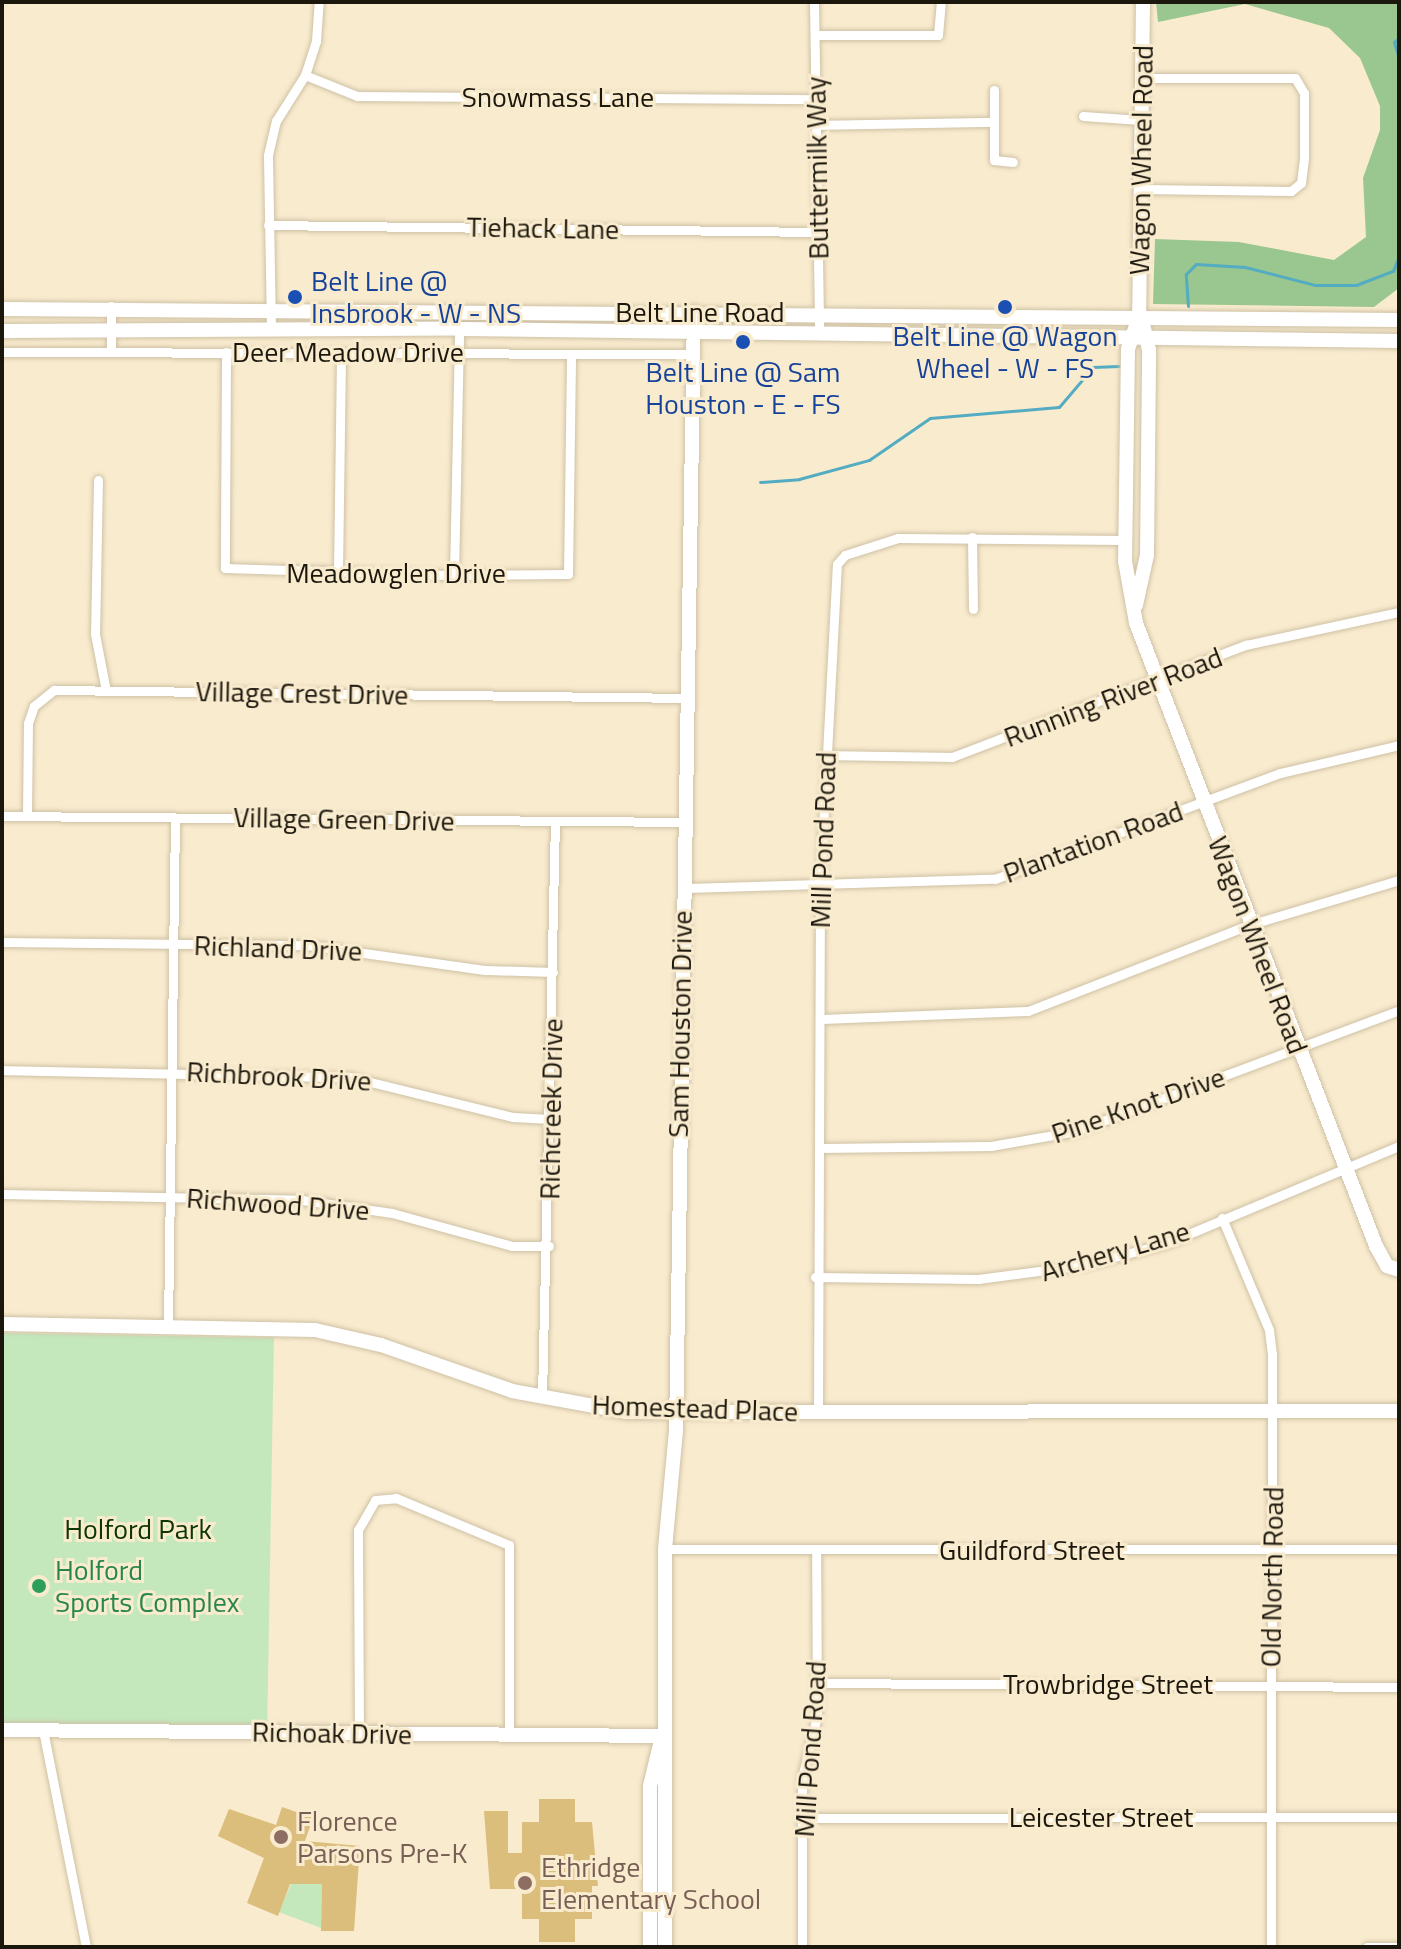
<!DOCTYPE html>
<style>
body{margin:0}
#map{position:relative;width:1401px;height:1949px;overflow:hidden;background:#f9ebce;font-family:"Titillium Web",sans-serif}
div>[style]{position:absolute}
.green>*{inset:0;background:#c4e7bc;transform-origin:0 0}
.forest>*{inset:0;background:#9ac68f}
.stream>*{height:3px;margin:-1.5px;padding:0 1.5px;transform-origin:1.5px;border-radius:1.5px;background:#54acc2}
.building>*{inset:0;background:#dbbd7c}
.roads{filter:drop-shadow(0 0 2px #cec1a5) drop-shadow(0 0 2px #cec1a5)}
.street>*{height:9px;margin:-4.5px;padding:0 4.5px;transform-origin:4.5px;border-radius:4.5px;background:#fff}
.secondary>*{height:14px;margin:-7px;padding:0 7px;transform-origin:7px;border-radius:7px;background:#fff}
.primary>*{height:14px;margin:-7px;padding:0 7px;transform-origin:7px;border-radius:7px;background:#fff}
.dots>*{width:22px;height:22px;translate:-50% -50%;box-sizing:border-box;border:4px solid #f9ebce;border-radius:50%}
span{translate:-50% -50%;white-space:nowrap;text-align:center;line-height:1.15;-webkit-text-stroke:6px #f9ebce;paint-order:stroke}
.street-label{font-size:28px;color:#1c170d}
.transit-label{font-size:28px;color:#164399}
.left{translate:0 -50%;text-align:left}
.park-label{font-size:28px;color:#0b3700}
.leisure-label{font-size:28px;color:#27864d}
.education-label{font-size:28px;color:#785e54}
.frame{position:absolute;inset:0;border:4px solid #1c170d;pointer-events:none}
</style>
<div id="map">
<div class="green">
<i style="left:2px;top:1333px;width:272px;height:390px;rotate:1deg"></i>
<i style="clip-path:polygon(291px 1884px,322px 1884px,321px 1928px,279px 1912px)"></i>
</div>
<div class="forest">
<i style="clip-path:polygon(1156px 2px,1399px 2px,1399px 288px,1374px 307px,1153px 304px,1155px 239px,1239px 242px,1334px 260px,1366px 237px,1363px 178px,1380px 130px,1380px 106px,1360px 58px,1329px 28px,1245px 4px,1158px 22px)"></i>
</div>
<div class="stream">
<i style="left:1399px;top:38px;width:6px;rotate:141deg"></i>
<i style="left:1394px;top:42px;width:17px;rotate:73deg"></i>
<i style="left:1399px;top:178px;width:47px;rotate:90deg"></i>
<i style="left:1188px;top:306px;width:32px;rotate:-94deg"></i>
<i style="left:1186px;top:274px;width:14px;rotate:-45deg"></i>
<i style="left:1196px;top:264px;width:49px;rotate:3.5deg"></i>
<i style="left:1245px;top:267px;width:72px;rotate:14.4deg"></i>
<i style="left:1315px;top:285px;width:41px"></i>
<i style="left:1356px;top:285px;width:40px;rotate:-21deg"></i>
<i style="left:1393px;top:271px;width:16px;rotate:-68deg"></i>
<i style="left:760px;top:482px;width:39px;rotate:-4deg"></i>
<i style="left:799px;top:479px;width:73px;rotate:-15.2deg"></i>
<i style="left:869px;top:460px;width:74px;rotate:-34.5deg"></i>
<i style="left:930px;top:418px;width:129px;rotate:-4.9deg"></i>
<i style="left:1059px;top:407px;width:52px;rotate:-49.6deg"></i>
<i style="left:1093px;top:367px;width:26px;rotate:-2deg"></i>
</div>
<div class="building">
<i style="clip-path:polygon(539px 1799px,575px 1799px,575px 1822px,592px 1822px,598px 1886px,592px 1886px,592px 1919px,575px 1919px,575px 1942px,539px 1942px,539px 1919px,522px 1919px,522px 1889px,490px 1889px,484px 1811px,508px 1811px,508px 1853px,522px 1853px,522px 1822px,539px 1822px)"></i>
<i style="clip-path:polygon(282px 1807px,313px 1818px,305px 1841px,360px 1846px,354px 1931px,321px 1931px,322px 1884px,290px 1884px,278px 1916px,247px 1903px,264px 1858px,218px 1836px,229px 1809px,276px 1825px)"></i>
</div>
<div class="roads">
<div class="street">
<i style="left:814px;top:2px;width:332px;rotate:89.1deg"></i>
<i style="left:815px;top:35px;width:123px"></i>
<i style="left:938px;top:35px;width:33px;rotate:-85deg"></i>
<i style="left:305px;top:75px;width:56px;rotate:22deg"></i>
<i style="left:357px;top:96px;width:459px;rotate:0.4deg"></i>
<i style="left:994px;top:90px;width:70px;rotate:90deg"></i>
<i style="left:994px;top:160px;width:19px;rotate:6deg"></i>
<i style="left:1083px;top:116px;width:58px;rotate:3.9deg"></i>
<i style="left:816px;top:125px;width:177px;rotate:-1deg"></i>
<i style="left:1141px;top:189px;width:150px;rotate:0.8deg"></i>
<i style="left:1291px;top:191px;width:13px;rotate:-39deg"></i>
<i style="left:1301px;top:183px;width:26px;rotate:-83deg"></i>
<i style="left:1304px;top:157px;width:64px;rotate:-90deg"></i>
<i style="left:1304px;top:93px;width:17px;rotate:-121deg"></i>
<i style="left:1295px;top:78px;width:153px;rotate:180deg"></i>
<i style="left:268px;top:225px;width:550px;rotate:0.73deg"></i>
<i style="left:111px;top:306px;width:45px;rotate:90deg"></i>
<i style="left:271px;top:329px;width:174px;rotate:-91deg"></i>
<i style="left:268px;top:155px;width:35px;rotate:-77deg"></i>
<i style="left:276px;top:121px;width:54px;rotate:-57.8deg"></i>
<i style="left:305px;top:75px;width:36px;rotate:-72deg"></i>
<i style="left:316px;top:41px;width:39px;rotate:-86deg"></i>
<i style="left:2px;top:352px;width:691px;rotate:0.17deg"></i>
<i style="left:226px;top:352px;width:216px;rotate:90.3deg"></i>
<i style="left:225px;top:568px;width:229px;rotate:1.8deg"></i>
<i style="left:454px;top:575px;width:114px;rotate:-0.5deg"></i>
<i style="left:568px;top:574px;width:220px;rotate:-89.2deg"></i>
<i style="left:98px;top:480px;width:154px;rotate:91.1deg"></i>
<i style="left:95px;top:634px;width:58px;rotate:79.1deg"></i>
<i style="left:972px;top:537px;width:72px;rotate:89.2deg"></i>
<i style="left:338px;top:572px;width:220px;rotate:-89.2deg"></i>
<i style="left:454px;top:575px;width:249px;rotate:-88.8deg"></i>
<i style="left:824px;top:755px;width:128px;rotate:0.9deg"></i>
<i style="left:952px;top:757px;width:315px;rotate:-20.9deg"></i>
<i style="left:1246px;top:645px;width:157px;rotate:-12.2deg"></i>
<i style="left:2px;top:816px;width:684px;rotate:0.5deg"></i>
<i style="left:27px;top:816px;width:93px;rotate:-89.4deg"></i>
<i style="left:28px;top:723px;width:18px;rotate:-71deg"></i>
<i style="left:34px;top:706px;width:26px;rotate:-39deg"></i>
<i style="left:54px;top:690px;width:633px;rotate:0.72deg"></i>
<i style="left:683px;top:888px;width:312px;rotate:-1.7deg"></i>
<i style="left:995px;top:879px;width:304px;rotate:-20.4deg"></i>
<i style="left:1280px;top:773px;width:122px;rotate:-13.2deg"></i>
<i style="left:2px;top:942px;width:305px;rotate:0.6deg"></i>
<i style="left:307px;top:945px;width:181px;rotate:8deg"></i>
<i style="left:486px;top:970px;width:67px;rotate:1.7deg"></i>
<i style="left:820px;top:1019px;width:208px;rotate:-2.2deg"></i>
<i style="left:1028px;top:1011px;width:237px;rotate:-21.3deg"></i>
<i style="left:1249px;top:925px;width:157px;rotate:-16.7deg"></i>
<i style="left:2px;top:1070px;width:348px;rotate:1.2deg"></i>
<i style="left:350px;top:1077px;width:168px;rotate:13.8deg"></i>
<i style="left:513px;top:1117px;width:37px;rotate:3deg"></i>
<i style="left:819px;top:1148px;width:172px;rotate:-0.7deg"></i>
<i style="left:991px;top:1146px;width:86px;rotate:-10deg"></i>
<i style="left:1076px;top:1131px;width:345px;rotate:-20.5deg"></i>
<i style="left:2px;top:1194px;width:300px;rotate:1.1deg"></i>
<i style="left:302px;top:1200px;width:91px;rotate:8.2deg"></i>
<i style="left:392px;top:1213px;width:124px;rotate:15.4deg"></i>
<i style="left:512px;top:1246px;width:37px"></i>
<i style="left:1222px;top:1218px;width:121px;rotate:67.2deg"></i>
<i style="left:1269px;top:1330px;width:24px;rotate:83deg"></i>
<i style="left:1272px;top:1354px;width:593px;rotate:90.1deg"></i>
<i style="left:815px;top:1277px;width:163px;rotate:0.7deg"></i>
<i style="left:978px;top:1279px;width:108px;rotate:-7.5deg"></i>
<i style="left:1085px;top:1265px;width:85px;rotate:-15deg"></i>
<i style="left:1167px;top:1243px;width:251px;rotate:-22.7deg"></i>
<i style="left:168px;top:1326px;width:508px;rotate:-89.21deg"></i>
<i style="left:542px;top:1397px;width:576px;rotate:-88.71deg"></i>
<i style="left:818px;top:1412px;width:525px;rotate:-89.78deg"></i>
<i style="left:820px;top:887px;width:323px;rotate:-87deg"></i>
<i style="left:837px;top:564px;width:12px;rotate:-48deg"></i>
<i style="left:845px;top:555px;width:56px;rotate:-17.8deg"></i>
<i style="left:898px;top:538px;width:227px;rotate:0.5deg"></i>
<i style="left:665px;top:1549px;width:734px"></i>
<i style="left:817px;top:1683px;width:582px;rotate:0.39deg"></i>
<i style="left:43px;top:1730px;width:221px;rotate:78.8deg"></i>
<i style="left:359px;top:1733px;width:203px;rotate:-90.3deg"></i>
<i style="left:358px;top:1530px;width:34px;rotate:-60deg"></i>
<i style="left:375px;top:1500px;width:21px;rotate:-5deg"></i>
<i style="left:396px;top:1498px;width:122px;rotate:22.6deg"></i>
<i style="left:509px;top:1545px;width:190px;rotate:90deg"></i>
<i style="left:802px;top:1818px;width:597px;rotate:-0.1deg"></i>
<i style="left:802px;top:1947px;width:169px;rotate:-90deg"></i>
<i style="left:802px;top:1778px;width:64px;rotate:-76.4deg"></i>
<i style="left:817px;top:1716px;width:166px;rotate:-90.3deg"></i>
<i style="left:1367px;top:1947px;width:32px"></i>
</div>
<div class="secondary">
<i style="left:1143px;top:2px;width:315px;rotate:90.7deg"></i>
<i style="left:1139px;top:317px;width:34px;rotate:109deg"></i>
<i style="left:1128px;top:349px;width:212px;rotate:90.8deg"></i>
<i style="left:1125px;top:561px;width:63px;rotate:79.9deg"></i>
<i style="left:1136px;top:623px;width:668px;rotate:68.93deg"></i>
<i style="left:1376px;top:1246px;width:23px;rotate:61deg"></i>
<i style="left:1387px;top:1266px;width:13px;rotate:18deg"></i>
<i style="left:1136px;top:605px;width:51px;rotate:-77.6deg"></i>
<i style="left:1147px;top:555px;width:205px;rotate:-89.4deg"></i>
<i style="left:1149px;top:350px;width:23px;rotate:-103deg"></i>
<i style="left:2px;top:1324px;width:313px;rotate:1.1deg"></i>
<i style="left:315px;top:1330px;width:68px;rotate:12.8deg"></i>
<i style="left:381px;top:1345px;width:139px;rotate:19.3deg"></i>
<i style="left:512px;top:1391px;width:116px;rotate:10.4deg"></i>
<i style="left:626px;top:1412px;width:773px;rotate:-0.07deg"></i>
<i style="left:2px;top:1730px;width:660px;rotate:0.52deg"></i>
<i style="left:650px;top:1947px;width:161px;rotate:-90deg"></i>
<i style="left:650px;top:1786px;width:51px;rotate:-76.5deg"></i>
<i style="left:665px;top:1947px;width:398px;rotate:-90deg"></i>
<i style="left:665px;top:1549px;width:120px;rotate:-84.7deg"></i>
<i style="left:676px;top:1430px;width:1118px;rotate:-89.08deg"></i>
</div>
<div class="primary">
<i style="left:2px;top:309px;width:1397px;rotate:0.45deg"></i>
<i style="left:2px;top:331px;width:457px;rotate:-0.3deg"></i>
<i style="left:459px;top:329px;width:940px;rotate:0.73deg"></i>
</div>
</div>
<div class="dots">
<i style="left:295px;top:297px;background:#1a4fb4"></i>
<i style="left:1005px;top:307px;background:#1a4fb4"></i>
<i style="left:743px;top:342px;background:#1a4fb4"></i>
<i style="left:39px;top:1586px;background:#2e9e5b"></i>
<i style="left:281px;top:1837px;background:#8d6e63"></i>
<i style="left:525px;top:1883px;background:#8d6e63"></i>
</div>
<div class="street-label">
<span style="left:558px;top:97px">Snowmass Lane</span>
<span style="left:1141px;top:160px;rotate:-89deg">Wagon Wheel Road</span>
<span style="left:817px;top:168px;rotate:-91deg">Buttermilk Way</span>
<span style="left:543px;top:228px;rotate:1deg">Tiehack Lane</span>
<span style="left:700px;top:312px">Belt Line Road</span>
<span style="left:348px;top:352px">Deer Meadow Drive</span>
<span style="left:396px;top:573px">Meadowglen Drive</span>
<span style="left:302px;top:693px;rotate:1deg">Village Crest Drive</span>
<span style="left:1113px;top:697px;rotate:-21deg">Running River Road</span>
<span style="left:344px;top:819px;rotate:1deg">Village Green Drive</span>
<span style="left:823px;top:840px;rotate:-88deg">Mill Pond Road</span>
<span style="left:1093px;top:842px;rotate:-20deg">Plantation Road</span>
<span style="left:1258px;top:945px;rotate:69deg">Wagon Wheel Road</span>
<span style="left:278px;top:948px;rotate:2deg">Richland Drive</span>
<span style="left:680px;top:1024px;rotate:-89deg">Sam Houston Drive</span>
<span style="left:279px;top:1076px;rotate:3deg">Richbrook Drive</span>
<span style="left:1138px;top:1105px;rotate:-19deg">Pine Knot Drive</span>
<span style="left:551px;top:1109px;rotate:-89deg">Richcreek Drive</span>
<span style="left:278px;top:1204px;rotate:4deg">Richwood Drive</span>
<span style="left:1115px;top:1251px;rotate:-16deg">Archery Lane</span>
<span style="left:695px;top:1408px;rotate:2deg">Homestead Place</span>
<span style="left:1032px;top:1550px">Guildford Street</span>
<span style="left:1272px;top:1577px;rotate:-89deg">Old North Road</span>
<span style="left:1108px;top:1684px">Trowbridge Street</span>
<span style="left:332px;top:1733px;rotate:1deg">Richoak Drive</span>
<span style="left:810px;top:1749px;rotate:-86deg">Mill Pond Road</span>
<span style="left:1101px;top:1817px">Leicester Street</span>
</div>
<div class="transit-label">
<span class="left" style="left:311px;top:297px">Belt Line @<br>Insbrook - W - NS</span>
<span style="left:1005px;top:352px">Belt Line @ Wagon<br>Wheel - W - FS</span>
<span style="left:743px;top:388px">Belt Line @ Sam<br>Houston - E - FS</span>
</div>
<div class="park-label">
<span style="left:138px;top:1529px">Holford Park</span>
</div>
<div class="leisure-label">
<span class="left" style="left:55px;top:1586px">Holford<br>Sports Complex</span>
</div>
<div class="education-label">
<span class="left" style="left:297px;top:1837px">Florence<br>Parsons Pre-K</span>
<span class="left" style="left:541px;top:1883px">Ethridge<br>Elementary School</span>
</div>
<div class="frame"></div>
</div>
